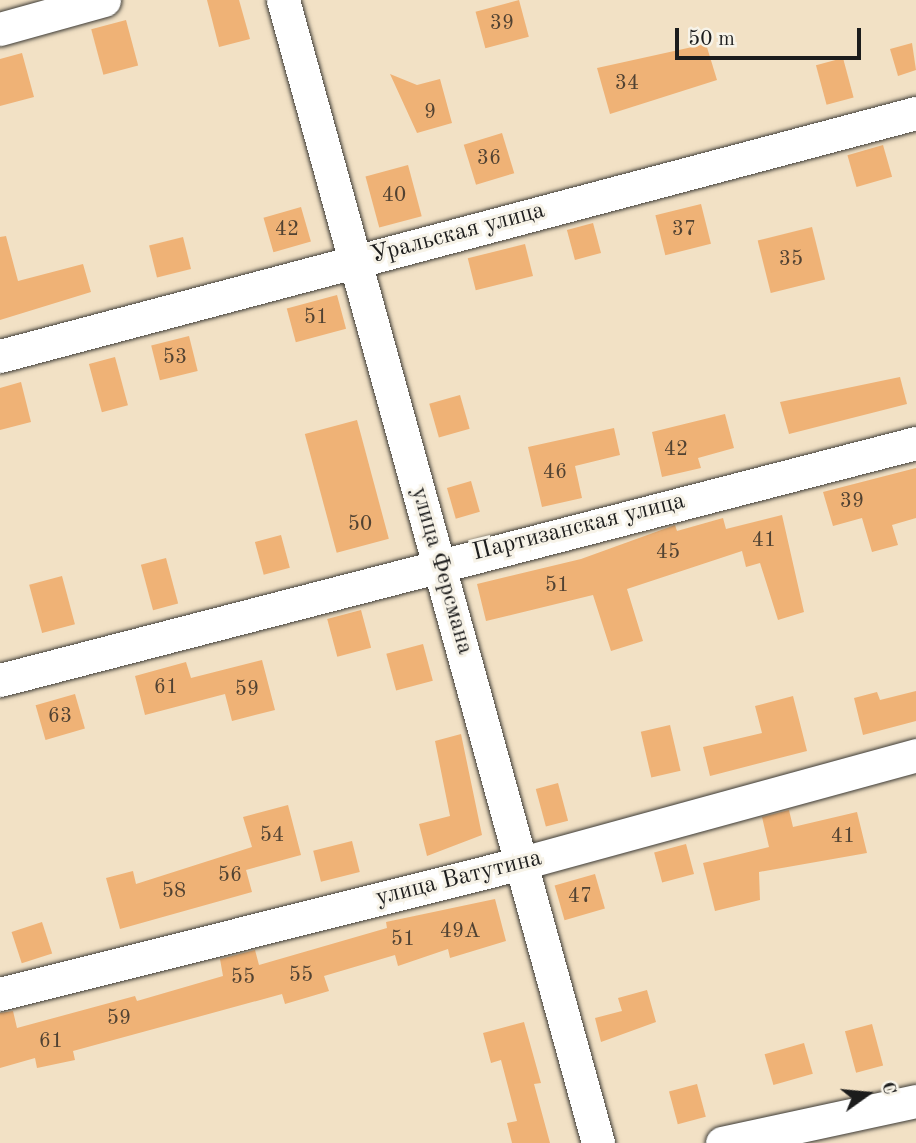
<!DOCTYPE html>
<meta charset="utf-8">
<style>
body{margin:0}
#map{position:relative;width:916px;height:1143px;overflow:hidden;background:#f2e1c5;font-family:"Old Standard TT",serif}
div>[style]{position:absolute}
.building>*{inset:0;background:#efb276;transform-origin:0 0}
.roads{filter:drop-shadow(0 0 2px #3c3a35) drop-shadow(0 0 2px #3c3a35)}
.minor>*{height:33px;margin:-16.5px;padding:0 16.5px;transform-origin:16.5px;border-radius:16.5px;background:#fff}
span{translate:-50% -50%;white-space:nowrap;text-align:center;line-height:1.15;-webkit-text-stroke:6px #f7f3e8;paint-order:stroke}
.number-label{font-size:21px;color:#514232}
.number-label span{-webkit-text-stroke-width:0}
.street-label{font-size:24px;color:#1c1c1c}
.north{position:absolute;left:832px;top:1059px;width:70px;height:70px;-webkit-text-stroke:5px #f7f3e8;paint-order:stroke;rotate:75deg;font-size:19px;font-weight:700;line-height:28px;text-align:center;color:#1c1c1c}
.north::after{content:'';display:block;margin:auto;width:24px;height:32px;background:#1c1c1c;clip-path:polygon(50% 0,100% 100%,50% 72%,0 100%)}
.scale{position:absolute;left:675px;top:28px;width:186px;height:32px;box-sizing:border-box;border:4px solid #1c1c1c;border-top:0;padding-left:9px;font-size:21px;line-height:24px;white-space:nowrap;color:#1c1c1c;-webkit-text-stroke:5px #f7f3e8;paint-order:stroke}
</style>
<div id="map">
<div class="building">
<i style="clip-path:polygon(207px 0,239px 0,250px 39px,219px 47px)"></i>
<i style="left:519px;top:0;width:38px;height:45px;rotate:75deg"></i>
<i style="left:126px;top:20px;width:47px;height:36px;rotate:75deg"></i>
<i style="clip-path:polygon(912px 43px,916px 70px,898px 76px,890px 49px)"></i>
<i style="clip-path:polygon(706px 44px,717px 80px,610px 114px,597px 68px)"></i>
<i style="clip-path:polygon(22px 53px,34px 97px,0 106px,0 59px)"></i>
<i style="left:843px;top:58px;width:41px;height:28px;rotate:75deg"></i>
<i style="clip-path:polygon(390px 74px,417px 85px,440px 79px,452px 123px,417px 133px)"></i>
<i style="left:502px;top:133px;width:42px;height:40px;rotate:73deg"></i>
<i style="left:883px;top:145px;width:33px;height:37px;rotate:74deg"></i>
<i style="left:408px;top:165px;width:53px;height:44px;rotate:75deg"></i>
<i style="left:701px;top:204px;width:41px;height:47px;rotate:76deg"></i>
<i style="left:301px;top:207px;width:36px;height:39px;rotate:74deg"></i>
<i style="left:593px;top:223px;width:31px;height:27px;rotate:75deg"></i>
<i style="left:812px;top:227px;width:54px;height:56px;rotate:76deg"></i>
<i style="clip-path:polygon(6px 236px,18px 281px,83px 264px,91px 292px,0 320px,0 237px)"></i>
<i style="left:183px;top:237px;width:33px;height:35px;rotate:76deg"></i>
<i style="left:525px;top:244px;width:33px;height:59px;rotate:76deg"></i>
<i style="left:337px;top:295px;width:35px;height:52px;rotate:75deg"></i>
<i style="left:189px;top:336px;width:36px;height:39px;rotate:76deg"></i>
<i style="left:115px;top:357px;width:50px;height:27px;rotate:75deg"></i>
<i style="clip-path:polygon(900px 377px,907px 404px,789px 434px,780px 402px)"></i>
<i style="clip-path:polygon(21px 382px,31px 422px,0 430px,0 388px)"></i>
<i style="left:460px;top:395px;width:35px;height:32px;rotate:74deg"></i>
<i style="clip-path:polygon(725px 414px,734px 448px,698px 458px,701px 468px,662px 477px,652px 432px)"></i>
<i style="left:357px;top:420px;width:123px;height:54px;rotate:75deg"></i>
<i style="clip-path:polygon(614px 428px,620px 455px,575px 466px,582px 498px,542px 507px,528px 447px)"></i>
<i style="clip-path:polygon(916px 468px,916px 518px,892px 525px,898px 545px,872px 552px,862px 518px,833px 526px,823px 492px)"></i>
<i style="left:471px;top:481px;width:32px;height:25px;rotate:74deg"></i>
<i style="clip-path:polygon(782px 515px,804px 612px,778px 620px,760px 563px,746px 567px,742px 551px,627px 589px,643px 641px,611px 651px,593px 595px,486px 621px,477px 584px,581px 559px,675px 525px,677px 531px,723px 518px,726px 529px)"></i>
<i style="left:281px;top:535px;width:34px;height:27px;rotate:75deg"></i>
<i style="left:166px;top:558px;width:47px;height:26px;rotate:75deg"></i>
<i style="left:62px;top:576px;width:50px;height:34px;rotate:75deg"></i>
<i style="left:361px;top:610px;width:39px;height:35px;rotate:75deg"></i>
<i style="left:423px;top:644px;width:38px;height:38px;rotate:75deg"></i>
<i style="clip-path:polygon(262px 660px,275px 710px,232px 721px,225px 694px,145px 715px,135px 676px,186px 662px,191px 678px)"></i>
<i style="clip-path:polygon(916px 691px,916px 721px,863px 735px,854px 698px,877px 692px,880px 700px)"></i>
<i style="left:75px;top:694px;width:36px;height:41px;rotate:74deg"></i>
<i style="clip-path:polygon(793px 696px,807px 751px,710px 776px,703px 747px,762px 733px,755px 706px)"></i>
<i style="left:670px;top:725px;width:47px;height:30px;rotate:77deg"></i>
<i style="clip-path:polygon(461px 734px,482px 835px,427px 856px,419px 824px,450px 816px,435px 741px)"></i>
<i style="left:558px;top:783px;width:39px;height:23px;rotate:75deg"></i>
<i style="clip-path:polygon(288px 805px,301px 855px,246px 870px,252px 892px,120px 929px,106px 878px,133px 871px,136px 884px,252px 847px,243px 817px)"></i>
<i style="clip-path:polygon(789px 810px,793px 827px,857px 812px,867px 853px,759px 872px,760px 900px,715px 911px,703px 863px,769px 847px,762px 817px)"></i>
<i style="left:352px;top:841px;width:32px;height:40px;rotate:76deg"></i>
<i style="left:686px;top:844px;width:31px;height:33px;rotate:75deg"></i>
<i style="left:595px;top:874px;width:36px;height:42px;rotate:74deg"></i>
<i style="clip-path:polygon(495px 899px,506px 941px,450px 958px,448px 949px,398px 966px,395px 955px,324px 976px,329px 991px,285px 1004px,282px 994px,73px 1051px,75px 1060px,37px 1068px,35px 1058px,0 1068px,0 1013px,13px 1011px,17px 1028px,135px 996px,137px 1001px,223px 976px,220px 959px,255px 950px,259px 965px,387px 928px,386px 922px)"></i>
<i style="left:42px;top:922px;width:33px;height:32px;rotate:72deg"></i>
<i style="clip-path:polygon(647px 990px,656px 1022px,601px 1042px,595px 1018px,622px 1011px,618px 998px)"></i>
<i style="clip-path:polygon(524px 1022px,541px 1083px,534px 1084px,550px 1143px,512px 1143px,507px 1123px,517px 1121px,501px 1060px,491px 1063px,483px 1033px)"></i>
<i style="left:872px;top:1024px;width:43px;height:28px;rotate:75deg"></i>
<i style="left:804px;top:1043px;width:32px;height:41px;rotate:74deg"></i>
<i style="left:697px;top:1084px;width:34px;height:29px;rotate:75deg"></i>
</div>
<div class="roads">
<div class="minor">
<i style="left:283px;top:0;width:1186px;rotate:74.59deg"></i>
<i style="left:0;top:29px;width:108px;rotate:-15.6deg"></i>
<i style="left:0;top:356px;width:948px;rotate:-14.86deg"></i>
<i style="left:0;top:680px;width:946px;rotate:-14.51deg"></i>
<i style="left:0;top:994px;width:538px;rotate:-14.09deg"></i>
<i style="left:522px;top:863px;width:409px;rotate:-15.3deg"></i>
<i style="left:722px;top:1143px;width:198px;rotate:-12.2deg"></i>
</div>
</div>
<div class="number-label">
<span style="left:502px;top:24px">39</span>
<span style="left:627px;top:84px">34</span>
<span style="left:430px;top:113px">9</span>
<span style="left:489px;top:159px">36</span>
<span style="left:394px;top:196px">40</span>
<span style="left:287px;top:230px">42</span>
<span style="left:684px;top:230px">37</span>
<span style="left:791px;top:260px">35</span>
<span style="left:316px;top:318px">51</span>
<span style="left:175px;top:358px">53</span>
<span style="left:676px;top:450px">42</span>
<span style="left:555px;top:473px">46</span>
<span style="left:852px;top:502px">39</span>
<span style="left:360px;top:525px">50</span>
<span style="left:764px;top:541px">41</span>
<span style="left:668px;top:553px">45</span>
<span style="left:557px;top:586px">51</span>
<span style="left:166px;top:688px">61</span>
<span style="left:247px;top:690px">59</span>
<span style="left:60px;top:717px">63</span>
<span style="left:272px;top:836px">54</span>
<span style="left:843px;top:837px">41</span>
<span style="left:230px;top:876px">56</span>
<span style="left:174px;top:892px">58</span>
<span style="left:580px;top:897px">47</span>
<span style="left:460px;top:932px">49А</span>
<span style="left:403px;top:940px">51</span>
<span style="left:301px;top:976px">55</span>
<span style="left:243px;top:978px">55</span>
<span style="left:119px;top:1019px">59</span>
<span style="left:51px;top:1042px">61</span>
</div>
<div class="street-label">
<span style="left:458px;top:234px;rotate:-15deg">Уральская улица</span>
<span style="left:579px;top:528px;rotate:-14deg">Партизанская улица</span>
<span style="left:441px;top:571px;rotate:74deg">улица Ферсмана</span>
<span style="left:459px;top:879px;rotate:-14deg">улица Ватутина</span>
</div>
<div class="north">С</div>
<div class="scale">50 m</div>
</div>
